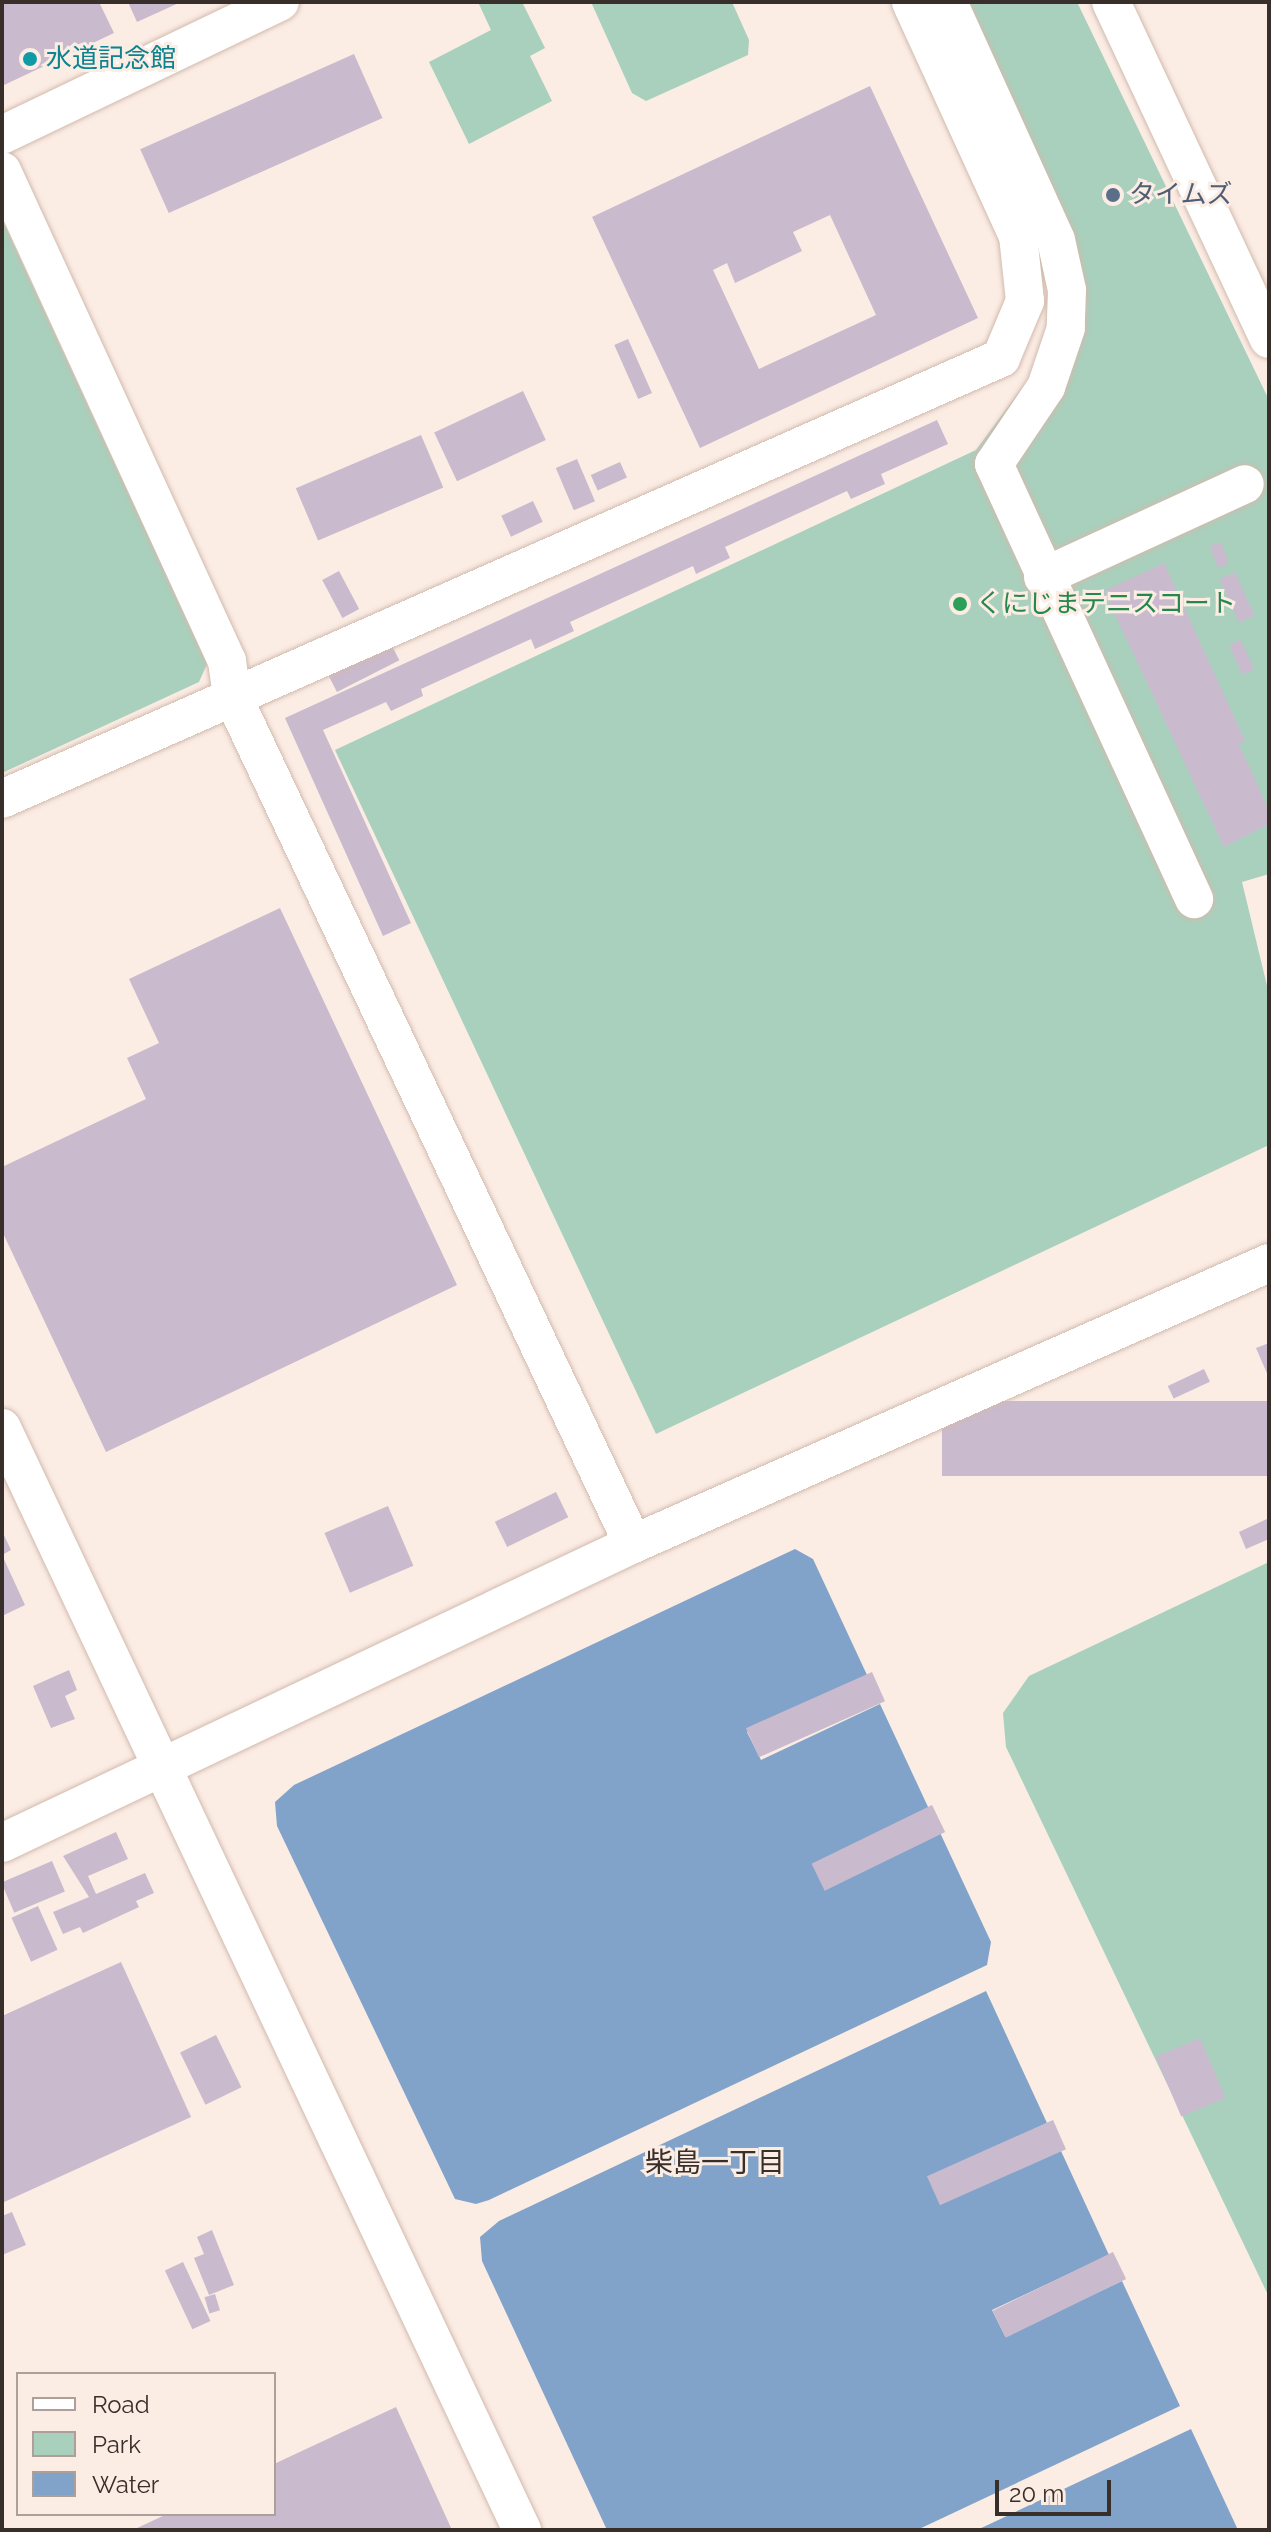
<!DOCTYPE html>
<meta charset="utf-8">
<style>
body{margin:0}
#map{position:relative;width:1271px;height:2532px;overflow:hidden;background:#fbece4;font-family:Raleway,"Noto Sans JP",sans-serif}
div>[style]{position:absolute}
.green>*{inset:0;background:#a9d0bd}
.water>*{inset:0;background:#81a3ca}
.building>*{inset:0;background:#cabace;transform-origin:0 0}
.roads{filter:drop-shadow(0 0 2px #d2baad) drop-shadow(0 0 2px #d2baad)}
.minor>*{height:38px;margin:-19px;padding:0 19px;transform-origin:19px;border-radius:19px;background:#fff}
.dots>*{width:22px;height:22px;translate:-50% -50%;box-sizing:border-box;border:4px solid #fbece4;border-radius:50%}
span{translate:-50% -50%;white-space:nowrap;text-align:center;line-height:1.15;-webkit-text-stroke:6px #fbece4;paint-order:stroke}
.culture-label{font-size:26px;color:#0d838f}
.left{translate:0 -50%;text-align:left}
.service-label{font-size:26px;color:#4e5e75}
.leisure-label{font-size:26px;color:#27864d}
.neighbourhood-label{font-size:28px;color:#392f2a}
.frame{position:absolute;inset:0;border:4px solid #392f2a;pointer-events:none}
.legend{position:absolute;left:16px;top:2372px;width:260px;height:144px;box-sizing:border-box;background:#fbece4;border:2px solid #ada09a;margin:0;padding:10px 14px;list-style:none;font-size:24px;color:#392f2a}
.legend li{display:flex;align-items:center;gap:16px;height:40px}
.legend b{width:40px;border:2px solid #ada09a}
.scale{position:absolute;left:995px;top:2480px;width:116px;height:36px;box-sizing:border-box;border:4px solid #392f2a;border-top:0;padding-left:10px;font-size:24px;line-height:28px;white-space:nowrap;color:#392f2a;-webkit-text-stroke:6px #fbece4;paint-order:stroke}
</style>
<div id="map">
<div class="green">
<i style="clip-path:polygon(478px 2px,522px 2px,545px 48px,530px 56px,552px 101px,469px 144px,429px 62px,491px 30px)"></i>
<i style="clip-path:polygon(591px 2px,732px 2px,749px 40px,748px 55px,646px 101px,632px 93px)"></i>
<i style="clip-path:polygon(931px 2px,1077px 2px,1269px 400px,1269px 874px,1242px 882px,1269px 994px,1269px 1145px,656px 1434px,335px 750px,976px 450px,1033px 373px,1048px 333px,1050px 291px,1039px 247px)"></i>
<i style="clip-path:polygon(2px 219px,207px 664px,199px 682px,2px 773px)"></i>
<i style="clip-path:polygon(1269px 1562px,1269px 2297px,1006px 1747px,1003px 1713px,1029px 1676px)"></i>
</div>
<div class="water">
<i style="clip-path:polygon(795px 1549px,813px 1559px,867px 1675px,747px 1732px,761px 1760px,880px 1704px,991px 1942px,987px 1965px,489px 2200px,476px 2204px,455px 2199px,277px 1826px,275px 1802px,294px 1785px)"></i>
<i style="clip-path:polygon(986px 1991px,1047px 2123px,928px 2179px,1061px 2151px,1109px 2255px,992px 2310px,1005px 2336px,1122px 2281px,1180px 2406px,917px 2530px,607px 2530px,482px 2261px,480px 2237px,499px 2221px)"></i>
<i style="clip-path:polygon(1191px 2429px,1238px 2530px,977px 2530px)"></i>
</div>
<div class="building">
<i style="clip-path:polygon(2px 2px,99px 2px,114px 33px,2px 86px)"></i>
<i style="clip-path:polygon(128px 2px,181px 2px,137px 22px)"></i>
<i style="left:354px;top:54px;width:70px;height:234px;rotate:66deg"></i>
<i style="clip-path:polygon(evenodd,870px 86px,978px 318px,700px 448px,592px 217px,870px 86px,830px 215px,876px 315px,759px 369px,713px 270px,727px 263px,735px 283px,802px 251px,793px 232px,830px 215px)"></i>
<i style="left:628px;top:339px;width:59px;height:15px;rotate:66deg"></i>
<i style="left:523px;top:391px;width:54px;height:98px;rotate:65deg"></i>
<i style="clip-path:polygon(937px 420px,948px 444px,881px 474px,885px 484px,851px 499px,847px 491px,725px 547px,730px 558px,696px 574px,693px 566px,570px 622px,574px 631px,535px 649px,531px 639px,421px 689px,423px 696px,391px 711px,386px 702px,323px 730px,411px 923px,383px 936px,285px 718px)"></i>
<i style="left:421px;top:435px;width:57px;height:136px;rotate:67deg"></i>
<i style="left:577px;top:459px;width:46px;height:23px;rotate:67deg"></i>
<i style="left:620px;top:462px;width:17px;height:32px;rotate:66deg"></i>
<i style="left:533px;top:501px;width:23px;height:35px;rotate:65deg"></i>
<i style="left:1221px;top:542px;width:23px;height:12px;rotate:70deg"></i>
<i style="clip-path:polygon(1164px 563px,1245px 741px,1239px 744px,1269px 811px,1269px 824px,1224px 847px,1104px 591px)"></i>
<i style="left:339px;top:571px;width:43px;height:19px;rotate:62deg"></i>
<i style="left:1235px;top:572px;width:48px;height:17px;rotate:66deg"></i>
<i style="left:388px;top:638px;width:25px;height:70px;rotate:63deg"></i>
<i style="left:1241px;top:640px;width:32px;height:13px;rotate:66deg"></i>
<i style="clip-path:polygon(280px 908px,457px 1285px,106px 1452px,2px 1231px,2px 1167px,146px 1099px,127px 1058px,159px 1043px,129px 979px)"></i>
<i style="clip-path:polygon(1269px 1343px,1269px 1378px,1256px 1348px)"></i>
<i style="left:1204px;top:1369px;width:14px;height:40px;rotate:65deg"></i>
<i style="left:1269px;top:1401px;width:75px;height:327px;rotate:90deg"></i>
<i style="left:556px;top:1492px;width:28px;height:68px;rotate:64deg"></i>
<i style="left:388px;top:1506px;width:65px;height:69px;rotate:67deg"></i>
<i style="clip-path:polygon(1269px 1518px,1269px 1539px,1246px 1549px,1239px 1532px)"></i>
<i style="clip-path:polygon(2px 1531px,11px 1550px,2px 1555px)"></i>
<i style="clip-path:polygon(2px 1555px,25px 1605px,2px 1616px)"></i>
<i style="clip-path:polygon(69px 1670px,77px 1690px,65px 1696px,75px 1719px,51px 1728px,33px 1686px)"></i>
<i style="left:872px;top:1672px;width:32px;height:138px;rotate:66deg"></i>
<i style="left:932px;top:1805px;width:30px;height:134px;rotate:64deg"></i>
<i style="clip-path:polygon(116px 1832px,128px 1859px,88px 1876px,96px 1894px,145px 1873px,154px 1893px,136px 1901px,139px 1907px,83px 1933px,80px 1927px,63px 1934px,53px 1912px,89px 1897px,63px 1856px)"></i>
<i style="left:52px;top:1861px;width:33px;height:55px;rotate:67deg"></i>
<i style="left:38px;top:1906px;width:48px;height:29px;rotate:66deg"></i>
<i style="clip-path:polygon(121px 1962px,191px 2117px,2px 2203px,2px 2016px)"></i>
<i style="left:216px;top:2035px;width:58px;height:40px;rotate:64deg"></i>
<i style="left:1200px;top:2038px;width:65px;height:48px;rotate:67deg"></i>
<i style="left:1053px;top:2120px;width:32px;height:138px;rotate:66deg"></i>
<i style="clip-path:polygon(12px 2212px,26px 2245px,2px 2255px,2px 2216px)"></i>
<i style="clip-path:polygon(212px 2230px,234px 2285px,209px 2295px,194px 2258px,204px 2254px,197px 2237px)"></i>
<i style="left:1113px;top:2252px;width:30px;height:134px;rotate:64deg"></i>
<i style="left:183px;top:2262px;width:65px;height:20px;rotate:65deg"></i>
<i style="left:215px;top:2294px;width:17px;height:11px;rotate:73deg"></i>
<i style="clip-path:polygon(396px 2407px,452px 2530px,133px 2530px,167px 2514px,274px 2514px,274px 2464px)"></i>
</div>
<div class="roads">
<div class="minor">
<i style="left:948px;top:2px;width:261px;rotate:65.6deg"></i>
<i style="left:1056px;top:240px;width:51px;rotate:77.6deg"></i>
<i style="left:1067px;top:290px;width:38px;rotate:92deg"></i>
<i style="left:1066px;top:328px;width:62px;rotate:108.7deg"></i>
<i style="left:1046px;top:387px;width:93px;rotate:124deg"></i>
<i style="left:994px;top:464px;width:479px;rotate:65.3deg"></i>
<i style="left:1111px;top:2px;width:372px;rotate:64.9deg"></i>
<i style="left:2px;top:135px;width:308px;rotate:-25.6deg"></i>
<i style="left:2px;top:171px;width:539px;rotate:65.34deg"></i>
<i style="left:227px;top:661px;width:34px;rotate:82deg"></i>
<i style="left:232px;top:695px;width:939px;rotate:64.72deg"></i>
<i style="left:1043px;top:577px;width:222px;rotate:-24.7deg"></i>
<i style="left:2px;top:799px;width:1092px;rotate:-23.82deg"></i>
<i style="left:1001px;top:358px;width:62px;rotate:-67.2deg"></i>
<i style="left:1025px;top:301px;width:65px;rotate:-96.1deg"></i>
<i style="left:1018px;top:236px;width:257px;rotate:-114.6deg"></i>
<i style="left:2px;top:1428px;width:1219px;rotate:64.74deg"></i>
<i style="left:2px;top:1843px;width:698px;rotate:-25.35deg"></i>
<i style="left:633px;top:1544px;width:695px;rotate:-23.84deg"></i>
</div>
</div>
<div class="dots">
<i style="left:30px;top:59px;background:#0f9aa8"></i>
<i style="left:1113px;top:195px;background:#5c6f8a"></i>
<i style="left:960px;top:604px;background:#2e9e5b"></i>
</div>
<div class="culture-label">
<span class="left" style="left:46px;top:59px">水道記念館</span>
</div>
<div class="service-label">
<span class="left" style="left:1129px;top:195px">タイムズ</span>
</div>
<div class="leisure-label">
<span class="left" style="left:976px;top:604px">くにじまテニスコート</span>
</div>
<div class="neighbourhood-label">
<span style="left:715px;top:2163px">柴島一丁目</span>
</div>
<div class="frame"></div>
<ul class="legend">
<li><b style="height:10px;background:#fff"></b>Road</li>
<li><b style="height:22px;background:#a9d0bd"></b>Park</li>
<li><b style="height:22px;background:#81a3ca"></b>Water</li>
</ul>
<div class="scale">20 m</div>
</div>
